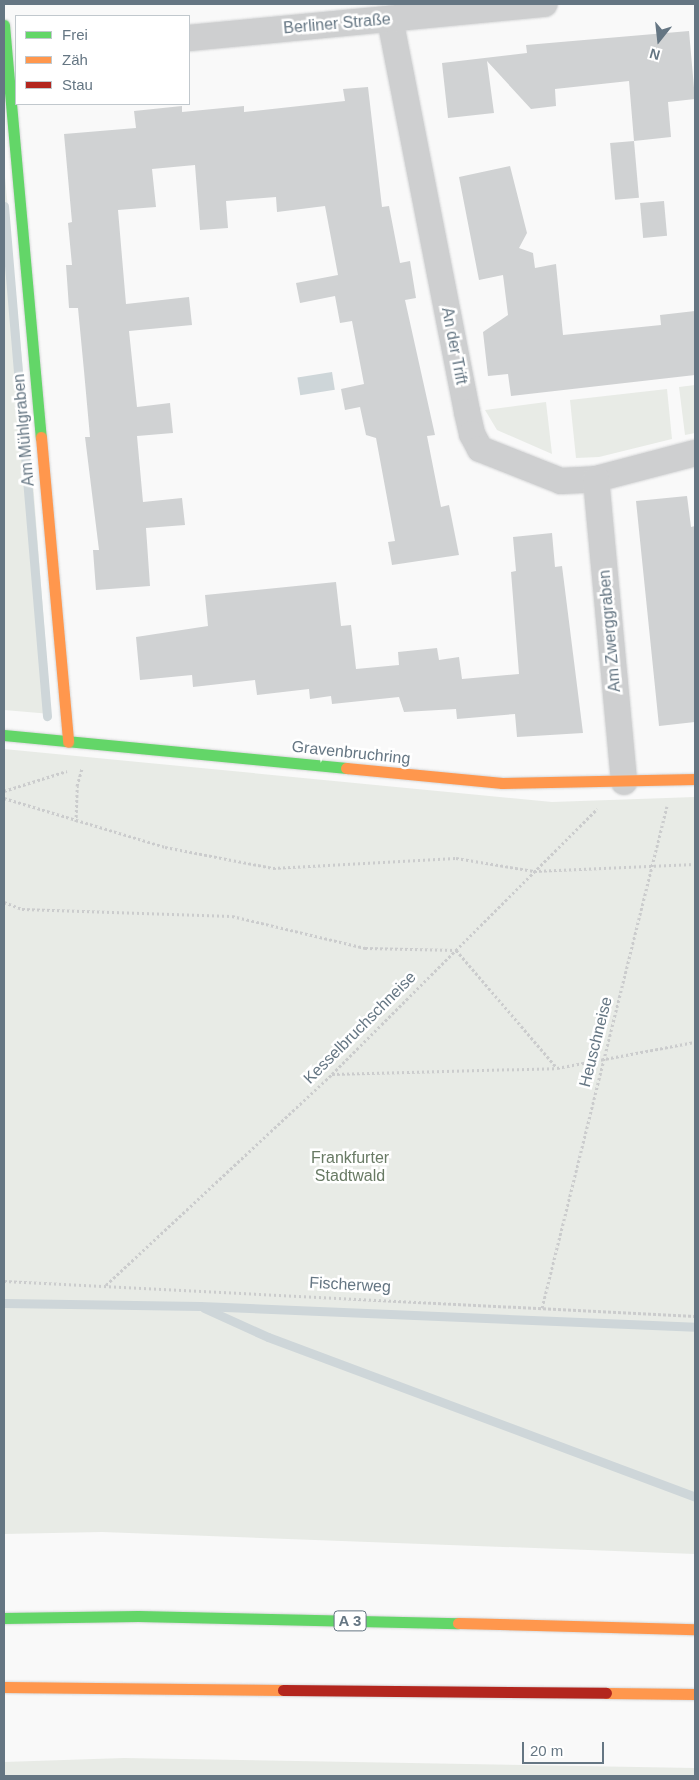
<!DOCTYPE html>
<meta charset="utf-8">
<style>
body{margin:0}
#map{position:relative;width:699px;height:1780px;overflow:hidden;background:#f9f9f9;font-family:Arial,sans-serif}
div>[style]{position:absolute}
.green>*{inset:0;background:#e8ebe6}
.water>*{inset:0;background:#ced6d9;transform-origin:0 0}
.stream>*{height:9px;margin:-4.5px;padding:0 4.5px;transform-origin:4.5px;border-radius:4.5px;background:#ced6d9}
.building>*{inset:0;background:#d0d2d3;transform-origin:0 0}
.path>*{height:3px;margin-top:-1.5px;transform-origin:0;background:repeating-linear-gradient(90deg,#cbcccd 0 2.5px,transparent 0 5px)}
.roads{filter:drop-shadow(0 0 1px #d5d6d7) drop-shadow(0 0 1px #d5d6d7)}
.street>*{height:26px;margin:-13px;padding:0 13px;transform-origin:13px;border-radius:13px;background:#cecfd0}
.fast>*{height:11px;margin:-5.5px;padding:0 5.5px;transform-origin:5.5px;border-radius:5.5px;background:#63d668}
.slow>*{height:11px;margin:-5.5px;padding:0 5.5px;transform-origin:5.5px;border-radius:5.5px;background:#ff974d}
.jam>*{height:11px;margin:-5.5px;padding:0 5.5px;transform-origin:5.5px;border-radius:5.5px;background:#b3261e}
span{translate:-50% -50%;white-space:nowrap;text-align:center;line-height:1.15;-webkit-text-stroke:5px #fff;paint-order:stroke}
.shield-label span{padding:1px 4px;background:#fff;border:1px solid;border-radius:4px;-webkit-text-stroke-width:0}
.shield-label{font-size:15px;color:#657683;font-weight:700}
.street-label{font-size:16px;color:#657683}
.park-label{font-size:16px;color:#687a64}
.frame{position:absolute;inset:0;border:5px solid #657683;pointer-events:none}
.legend{position:absolute;left:15px;top:15px;width:175px;height:90px;box-sizing:border-box;background:#fff;border:1px solid #c1c8cd;margin:0;padding:6px 9px;list-style:none;font-size:15px;color:#657683}
.legend li{display:flex;align-items:center;gap:10px;height:25px}
.legend b{width:25px;border:1px solid #c1c8cd}
.north{position:absolute;left:634px;top:15px;width:50px;height:50px;-webkit-text-stroke:4px #fff;paint-order:stroke;rotate:196deg;font-size:14px;font-weight:700;line-height:20px;text-align:center;color:#657683}
.north::after{content:'';display:block;margin:auto;width:18px;height:22px;background:#657683;clip-path:polygon(50% 0,100% 100%,50% 72%,0 100%)}
.scale{position:absolute;left:522px;top:1742px;width:82px;height:22px;box-sizing:border-box;border:2px solid #657683;border-top:0;padding-left:6px;font-size:15px;line-height:18px;white-space:nowrap;color:#657683;-webkit-text-stroke:4px #fff;paint-order:stroke}
</style>
<div id="map">
<div class="green">
<i style="clip-path:polygon(4px 166px,32px 469px,51px 714px,4px 710px)"></i>
<i style="clip-path:polygon(695px 385px,695px 433px,685px 435px,679px 387px)"></i>
<i style="clip-path:polygon(667px 389px,672px 439px,599px 457px,576px 458px,570px 400px)"></i>
<i style="clip-path:polygon(546px 402px,552px 454px,497px 430px,485px 410px)"></i>
<i style="clip-path:polygon(4px 749px,552px 802px,695px 797px,695px 1554px,102px 1532px,4px 1534px)"></i>
<i style="clip-path:polygon(124px 1758px,695px 1768px,695px 1776px,4px 1776px,4px 1762px)"></i>
</div>
<div class="water">
<i style="left:332px;top:372px;width:18px;height:35px;rotate:81deg"></i>
</div>
<div class="stream">
<i style="left:4px;top:206px;width:512px;rotate:85.18deg"></i>
<i style="left:4px;top:1303px;width:196px;rotate:0.9deg"></i>
<i style="left:200px;top:1306px;width:495px;rotate:2.4deg"></i>
<i style="left:204px;top:1308px;width:70px;rotate:24.4deg"></i>
<i style="left:268px;top:1337px;width:456px;rotate:20.5deg"></i>
</div>
<div class="building">
<i style="clip-path:polygon(689px 31px,695px 99px,668px 102px,671px 137px,634px 141px,629px 81px,555px 89px,556px 106px,531px 109px,487px 61px,494px 113px,448px 118px,442px 63px,527px 53px,526px 45px)"></i>
<i style="clip-path:polygon(368px 87px,382px 207px,389px 206px,400px 263px,410px 261px,416px 298px,405px 300px,435px 435px,427px 436px,441px 507px,449px 505px,459px 555px,392px 565px,388px 542px,395px 541px,376px 438px,366px 435px,360px 407px,345px 410px,341px 389px,364px 384px,352px 321px,340px 323px,335px 296px,300px 303px,296px 283px,338px 275px,325px 206px,277px 212px,276px 197px,226px 201px,228px 228px,200px 230px,195px 165px,152px 169px,156px 207px,118px 210px,126px 304px,189px 297px,192px 325px,129px 331px,137px 407px,170px 403px,173px 433px,137px 436px,143px 502px,182px 498px,185px 525px,146px 528px,150px 586px,96px 590px,93px 550px,99px 550px,85px 437px,90px 437px,84px 371px,78px 308px,69px 308px,66px 265px,72px 265px,68px 223px,72px 222px,64px 134px,136px 128px,134px 111px,182px 106px,182px 112px,244px 106px,244px 112px,345px 101px,343px 89px)"></i>
<i style="left:634px;top:141px;width:57px;height:24px;rotate:85deg"></i>
<i style="clip-path:polygon(510px 166px,527px 233px,519px 248px,533px 253px,535px 268px,556px 264px,563px 335px,661px 325px,660px 315px,695px 311px,695px 375px,511px 396px,508px 374px,488px 376px,483px 332px,508px 315px,503px 275px,479px 280px,459px 177px)"></i>
<i style="left:664px;top:201px;width:35px;height:24px;rotate:85deg"></i>
<i style="clip-path:polygon(687px 496px,691px 527px,695px 526px,695px 722px,659px 726px,636px 501px)"></i>
<i style="clip-path:polygon(552px 533px,555px 567px,562px 566px,583px 733px,517px 737px,515px 714px,457px 719px,456px 709px,404px 712px,399px 697px,332px 704px,331px 696px,310px 699px,309px 689px,257px 695px,255px 680px,193px 687px,192px 675px,140px 680px,136px 637px,208px 626px,205px 595px,336px 582px,341px 626px,351px 625px,356px 669px,399px 665px,398px 652px,437px 648px,439px 660px,459px 657px,462px 679px,519px 674px,511px 572px,516px 571px,513px 537px)"></i>
</div>
<div class="path">
<i style="left:4px;top:791px;width:66px;rotate:-17.6deg"></i>
<i style="left:4px;top:798px;width:168px;rotate:16.9deg"></i>
<i style="left:165px;top:847px;width:110px;rotate:11deg"></i>
<i style="left:273px;top:868px;width:183px;rotate:-3.1deg"></i>
<i style="left:456px;top:858px;width:79px;rotate:9.5deg"></i>
<i style="left:534px;top:871px;width:161px;rotate:-2.5deg"></i>
<i style="left:76px;top:822px;width:36px;rotate:-88deg"></i>
<i style="left:77px;top:786px;width:18px;rotate:-74deg"></i>
<i style="left:4px;top:902px;width:19px;rotate:21deg"></i>
<i style="left:22px;top:909px;width:210px;rotate:1.9deg"></i>
<i style="left:232px;top:916px;width:137px;rotate:13.5deg"></i>
<i style="left:365px;top:948px;width:91px;rotate:1.3deg"></i>
<i style="left:456px;top:950px;width:155px;rotate:49.4deg"></i>
<i style="left:557px;top:1068px;width:140px;rotate:-10.7deg"></i>
<i style="left:332px;top:1074px;width:224px;rotate:-1.5deg"></i>
<i style="left:4px;top:1281px;width:692px;rotate:2.9deg"></i>
<i style="left:106px;top:1285px;width:309px;rotate:-43deg"></i>
<i style="left:332px;top:1074px;width:375px;rotate:-45deg"></i>
<i style="left:542px;top:1308px;width:517px;rotate:-76.02deg"></i>
</div>
<div class="roads">
<div class="street">
<i style="left:390px;top:19px;width:400px;rotate:78.9deg"></i>
<i style="left:467px;top:412px;width:23px;rotate:77deg"></i>
<i style="left:472px;top:434px;width:17px;rotate:62deg"></i>
<i style="left:480px;top:449px;width:87px;rotate:21.6deg"></i>
<i style="left:561px;top:481px;width:35px;rotate:-3deg"></i>
<i style="left:596px;top:479px;width:102px;rotate:-14.7deg"></i>
<i style="left:189px;top:38px;width:357px;rotate:-5.5deg"></i>
<i style="left:596px;top:479px;width:304px;rotate:84.7deg"></i>
</div>
<div class="fast">
<i style="left:4px;top:25px;width:414px;rotate:84.9deg"></i>
<i style="left:4px;top:735px;width:344px;rotate:5.5deg"></i>
<i style="left:4px;top:1618px;width:134px;rotate:-0.9deg"></i>
<i style="left:138px;top:1616px;width:320px;rotate:1.3deg"></i>
</div>
<div class="slow">
<i style="left:41px;top:437px;width:306px;rotate:84.9deg"></i>
<i style="left:346px;top:768px;width:157px;rotate:5.5deg"></i>
<i style="left:502px;top:783px;width:193px;rotate:-1.2deg"></i>
<i style="left:458px;top:1623px;width:237px;rotate:1.5deg"></i>
<i style="left:4px;top:1687px;width:279px;rotate:0.6deg"></i>
<i style="left:606px;top:1693px;width:89px;rotate:0.6deg"></i>
</div>
<div class="jam">
<i style="left:283px;top:1690px;width:323px;rotate:0.5deg"></i>
</div>
</div>
<div class="shield-label">
<span style="left:350px;top:1621px">A 3</span>
</div>
<div class="street-label">
<span style="left:337px;top:24px;rotate:-5deg">Berliner Straße</span>
<span style="left:454px;top:346px;rotate:79deg">An der Trift</span>
<span style="left:24px;top:430px;rotate:-95deg">Am Mühlgraben</span>
<span style="left:610px;top:631px;rotate:-95deg">Am Zwerggraben</span>
<span style="left:351px;top:753px;rotate:6deg">Gravenbruchring</span>
<span style="left:360px;top:1028px;rotate:-45deg">Kesselbruchschneise</span>
<span style="left:596px;top:1042px;rotate:-76deg">Heuschneise</span>
<span style="left:350px;top:1285px;rotate:3deg">Fischerweg</span>
</div>
<div class="park-label">
<span style="left:350px;top:1167px">Frankfurter<br>Stadtwald</span>
</div>
<div class="frame"></div>
<ul class="legend">
<li><b style="height:6px;background:#63d668"></b>Frei</li>
<li><b style="height:6px;background:#ff974d"></b>Zäh</li>
<li><b style="height:6px;background:#b3261e"></b>Stau</li>
</ul>
<div class="north">N</div>
<div class="scale">20 m</div>
</div>
